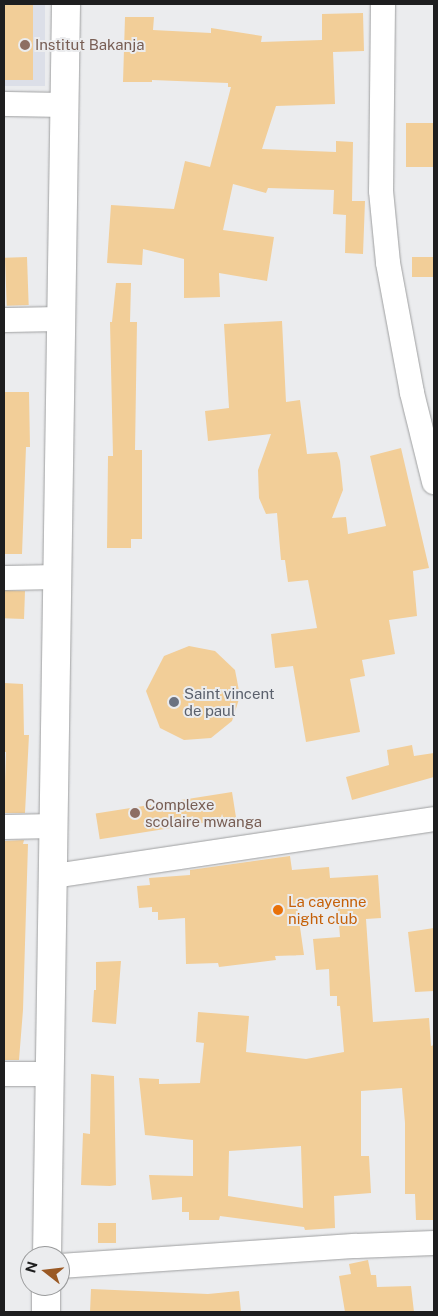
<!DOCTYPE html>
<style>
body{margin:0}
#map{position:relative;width:438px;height:1316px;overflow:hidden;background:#ebecee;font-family:"Public Sans",sans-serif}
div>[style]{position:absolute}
.built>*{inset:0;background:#dcdfe8;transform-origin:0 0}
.building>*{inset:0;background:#f2ce98;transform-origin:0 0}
.roads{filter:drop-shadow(0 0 1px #9e9fa0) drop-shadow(0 0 1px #9e9fa0)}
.minor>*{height:24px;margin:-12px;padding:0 12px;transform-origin:12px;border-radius:12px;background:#fff}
.major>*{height:28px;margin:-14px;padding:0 14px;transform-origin:14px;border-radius:14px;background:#fff}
.dots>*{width:14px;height:14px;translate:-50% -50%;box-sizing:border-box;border:2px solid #ebecee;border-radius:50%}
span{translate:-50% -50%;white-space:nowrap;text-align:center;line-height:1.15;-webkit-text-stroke:4px #ebecee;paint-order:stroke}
.education-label{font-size:15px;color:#785e54}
.left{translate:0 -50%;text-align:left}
.worship-label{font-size:15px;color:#5b616d}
.food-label{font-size:15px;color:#c56008}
.frame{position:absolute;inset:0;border:5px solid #1e1e1f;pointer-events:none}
.north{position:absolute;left:20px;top:1246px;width:50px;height:50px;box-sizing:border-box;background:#ebecee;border:1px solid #999a9b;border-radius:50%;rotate:286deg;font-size:14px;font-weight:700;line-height:20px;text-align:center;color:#1e1e1f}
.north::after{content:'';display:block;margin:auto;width:18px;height:22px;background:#9a5924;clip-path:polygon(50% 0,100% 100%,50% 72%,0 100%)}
</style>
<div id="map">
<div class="built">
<i style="left:4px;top:4px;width:41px;height:82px"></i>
</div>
<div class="building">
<i style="left:4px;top:4px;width:29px;height:76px"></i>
<i style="clip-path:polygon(363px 13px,364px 51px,333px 52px,335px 104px,276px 106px,262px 149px,336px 152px,336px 141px,353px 142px,352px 201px,365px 201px,363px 254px,345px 253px,346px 215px,333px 214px,334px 190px,268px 188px,266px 193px,233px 184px,223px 230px,274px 237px,267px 281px,219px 273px,220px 297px,184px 298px,184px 259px,143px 249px,142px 265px,107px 263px,111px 205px,174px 209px,185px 161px,210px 167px,231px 87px,228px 87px,228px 83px,152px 80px,152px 82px,123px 82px,125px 17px,154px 17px,153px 30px,211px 33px,211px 28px,262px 36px,261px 42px,322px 40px,322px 14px)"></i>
<i style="left:434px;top:123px;width:44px;height:28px;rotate:90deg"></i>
<i style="left:27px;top:257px;width:48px;height:22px;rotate:88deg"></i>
<i style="left:434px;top:257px;width:20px;height:22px;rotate:90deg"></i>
<i style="clip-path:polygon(116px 283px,131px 283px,130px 322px,137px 322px,135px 450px,142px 450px,142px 539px,131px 539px,131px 548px,107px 548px,108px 456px,113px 456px,110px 322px,112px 322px)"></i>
<i style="clip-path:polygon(282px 321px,286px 402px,300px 400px,307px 454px,337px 452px,340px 461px,343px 490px,332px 518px,346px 517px,348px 534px,386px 526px,370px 456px,401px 448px,429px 568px,413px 571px,417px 616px,389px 620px,395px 654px,362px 660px,365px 676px,350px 679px,360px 732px,306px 742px,293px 666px,275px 668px,271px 634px,317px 628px,308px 580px,288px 582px,285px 560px,281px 560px,277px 513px,266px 514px,259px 498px,258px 470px,271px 434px,208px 441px,205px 411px,229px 408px,224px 324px)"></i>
<i style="clip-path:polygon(4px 392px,29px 392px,30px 447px,26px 447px,22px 554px,4px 554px)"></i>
<i style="left:25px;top:591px;width:28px;height:21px;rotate:92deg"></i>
<i style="clip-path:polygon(189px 646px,215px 651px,235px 670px,240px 696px,232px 721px,211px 738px,184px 740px,160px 728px,146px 691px,164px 656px)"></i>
<i style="clip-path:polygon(4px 683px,23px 684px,24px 735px,29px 735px,25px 813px,4px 813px,6px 752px,4px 752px)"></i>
<i style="clip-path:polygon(412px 745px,414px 756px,434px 753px,434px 777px,352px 800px,346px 777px,389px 765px,387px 750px)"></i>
<i style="left:232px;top:792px;width:26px;height:138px;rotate:81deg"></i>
<i style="clip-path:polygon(24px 840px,23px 844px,28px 844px,23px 1010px,19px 1060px,4px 1060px,4px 841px)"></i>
<i style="clip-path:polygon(evenodd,290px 856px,292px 870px,329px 867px,330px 878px,378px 875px,381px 918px,366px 919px,373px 1022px,429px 1018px,431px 1046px,434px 1045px,434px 1220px,416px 1220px,415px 1194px,405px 1194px,405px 1123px,402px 1088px,361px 1091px,361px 1156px,369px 1156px,371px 1193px,334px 1196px,335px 1228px,305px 1230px,304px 1227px,220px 1216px,219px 1220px,189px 1220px,189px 1212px,182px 1212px,182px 1197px,152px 1200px,149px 1175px,193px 1176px,193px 1140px,145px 1135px,139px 1078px,159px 1079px,159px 1084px,200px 1083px,204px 1043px,196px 1042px,198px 1012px,249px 1016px,246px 1052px,306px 1059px,344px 1052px,340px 1006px,337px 1006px,337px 996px,330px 996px,329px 969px,316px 970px,313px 939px,340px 937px,337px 898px,296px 899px,304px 955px,275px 956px,276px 960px,219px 967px,218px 963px,186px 964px,185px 918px,158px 920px,158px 912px,152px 912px,152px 907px,139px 908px,137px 886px,150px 885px,149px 878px,190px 875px,190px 870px,290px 856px,301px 1146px,303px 1208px,228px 1196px,229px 1151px,301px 1146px)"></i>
<i style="clip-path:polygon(434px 928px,434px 991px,415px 992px,408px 932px)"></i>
<i style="clip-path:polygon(121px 961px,116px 1024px,92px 1022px,94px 990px,96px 990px,96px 962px)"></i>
<i style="clip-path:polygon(91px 1074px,114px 1076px,116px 1185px,110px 1186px,81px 1185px,83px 1133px,90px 1134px)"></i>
<i style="left:98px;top:1223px;width:18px;height:20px"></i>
<i style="clip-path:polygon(368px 1260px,371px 1275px,376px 1275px,377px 1287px,411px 1286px,414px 1312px,345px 1312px,339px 1276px,351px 1274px,349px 1264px)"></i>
<i style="clip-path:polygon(91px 1289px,208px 1294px,239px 1291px,241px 1312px,90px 1312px)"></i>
</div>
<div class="roads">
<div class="minor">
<i style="left:383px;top:4px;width:187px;rotate:90.6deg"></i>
<i style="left:381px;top:191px;width:72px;rotate:84.4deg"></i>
<i style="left:388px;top:263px;width:132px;rotate:79.5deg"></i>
<i style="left:412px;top:393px;width:92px;rotate:76.1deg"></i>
<i style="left:4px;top:104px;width:62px;rotate:0.9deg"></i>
<i style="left:4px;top:320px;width:57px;rotate:-1deg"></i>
<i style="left:4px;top:578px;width:53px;rotate:-1.1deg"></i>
<i style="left:4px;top:827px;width:51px;rotate:-1.1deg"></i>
<i style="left:54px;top:876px;width:384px;rotate:-8.5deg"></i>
<i style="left:4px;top:1074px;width:45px"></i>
<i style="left:60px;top:1266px;width:297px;rotate:-3.9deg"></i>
<i style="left:356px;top:1246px;width:78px;rotate:-2.2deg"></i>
</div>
<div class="major">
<i style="left:47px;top:1256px;width:1252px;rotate:-89.13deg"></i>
<i style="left:46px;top:1312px;width:26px;rotate:-90deg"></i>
</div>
</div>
<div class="dots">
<i style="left:25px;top:45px;background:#8d6e63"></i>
<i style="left:174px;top:702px;background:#6b7280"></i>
<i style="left:135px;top:813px;background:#8d6e63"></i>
<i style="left:278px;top:910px;background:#e8710a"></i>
</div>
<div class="education-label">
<span class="left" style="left:35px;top:45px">Institut Bakanja</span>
<span class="left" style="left:145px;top:813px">Complexe<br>scolaire mwanga</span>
</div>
<div class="worship-label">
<span class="left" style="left:184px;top:702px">Saint vincent<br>de paul</span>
</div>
<div class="food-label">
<span class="left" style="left:288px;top:910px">La cayenne<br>night club</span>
</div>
<div class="frame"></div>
<div class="north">N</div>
</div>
